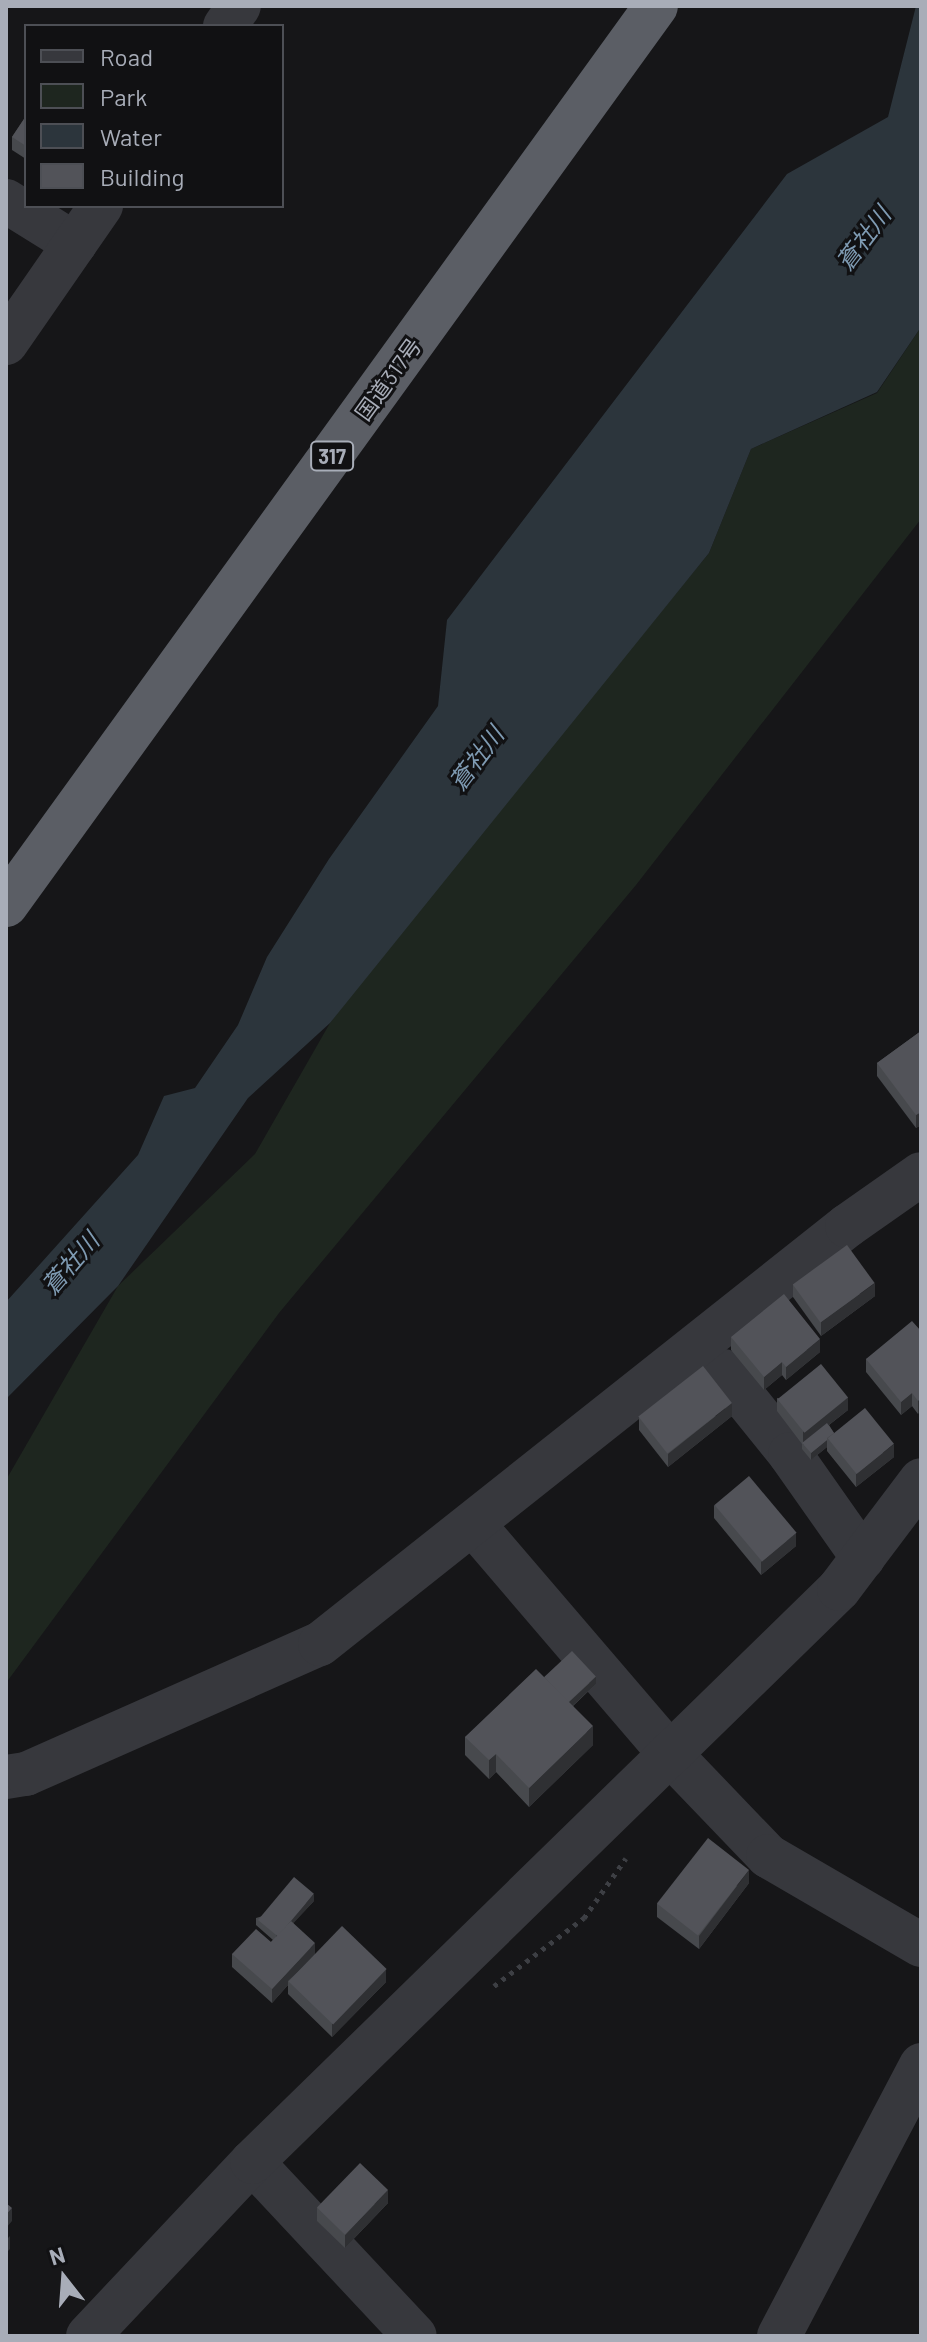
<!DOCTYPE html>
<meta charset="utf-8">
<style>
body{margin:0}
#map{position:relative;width:927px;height:2342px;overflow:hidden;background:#161618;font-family:Barlow,"Noto Sans JP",sans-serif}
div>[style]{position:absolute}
.green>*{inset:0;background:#1e261f}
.water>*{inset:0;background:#2c353c}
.path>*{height:5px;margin-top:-2.5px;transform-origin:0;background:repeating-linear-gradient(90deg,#3d3f44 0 4px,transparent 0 10px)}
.minor>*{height:44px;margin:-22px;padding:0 22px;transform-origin:22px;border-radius:22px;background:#37383d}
.trunk>*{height:44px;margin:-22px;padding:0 22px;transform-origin:22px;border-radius:22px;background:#5b5e65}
.wall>*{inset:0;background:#47494d}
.shaded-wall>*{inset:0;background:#2f3033}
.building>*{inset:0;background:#525359;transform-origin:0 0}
span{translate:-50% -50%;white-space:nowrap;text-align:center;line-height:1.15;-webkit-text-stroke:6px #111113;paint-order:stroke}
.shield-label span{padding:2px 6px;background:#111113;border:2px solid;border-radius:6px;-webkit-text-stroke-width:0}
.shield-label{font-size:20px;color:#a8adb8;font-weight:700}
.street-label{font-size:22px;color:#a8adb8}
.water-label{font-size:24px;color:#7f9bb3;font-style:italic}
.frame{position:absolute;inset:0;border:8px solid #a8adb8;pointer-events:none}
.legend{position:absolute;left:24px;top:24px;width:260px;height:184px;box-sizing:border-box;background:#111113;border:2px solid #4d4f55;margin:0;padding:10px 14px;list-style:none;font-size:24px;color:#a8adb8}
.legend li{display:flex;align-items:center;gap:16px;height:40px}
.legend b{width:40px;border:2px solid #4d4f55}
.north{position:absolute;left:24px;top:2238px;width:80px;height:80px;-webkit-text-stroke:6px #111113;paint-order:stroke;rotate:343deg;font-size:22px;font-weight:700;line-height:32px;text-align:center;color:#a8adb8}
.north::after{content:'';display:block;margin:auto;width:28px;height:36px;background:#a8adb8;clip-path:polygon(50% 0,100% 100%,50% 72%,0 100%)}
</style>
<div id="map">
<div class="green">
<i style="clip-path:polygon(921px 327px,921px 519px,636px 885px,279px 1313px,6px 1683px,6px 1480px,118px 1286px,255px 1154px,330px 1023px,383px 952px,709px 553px,751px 449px,877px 393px)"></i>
</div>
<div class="water">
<i style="clip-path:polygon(916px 6px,921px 6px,921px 327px,877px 392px,751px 449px,709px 553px,330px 1023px,248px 1098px,118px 1286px,6px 1399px,6px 1302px,138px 1155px,164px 1096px,195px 1088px,238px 1025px,267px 957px,329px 859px,438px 706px,447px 620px,787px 174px,888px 117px)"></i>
</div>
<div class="path">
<i style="left:494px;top:1986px;width:113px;rotate:-37.1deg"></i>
<i style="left:584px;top:1918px;width:73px;rotate:-55deg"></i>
</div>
<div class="minor">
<i style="left:225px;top:26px;width:24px;rotate:-55deg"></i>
<i style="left:6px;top:201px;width:81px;rotate:31.9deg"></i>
<i style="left:6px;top:343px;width:167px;rotate:-55.3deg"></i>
<i style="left:723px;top:1371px;width:107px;rotate:51.1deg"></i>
<i style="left:790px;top:1454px;width:127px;rotate:54.9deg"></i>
<i style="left:473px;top:1524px;width:306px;rotate:49.4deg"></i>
<i style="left:672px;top:1756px;width:139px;rotate:46.2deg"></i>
<i style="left:768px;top:1856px;width:177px;rotate:30.2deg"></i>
<i style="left:6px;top:1777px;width:20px;rotate:-9deg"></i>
<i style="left:26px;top:1774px;width:321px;rotate:-23.9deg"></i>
<i style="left:320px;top:1644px;width:673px;rotate:-38.42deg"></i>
<i style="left:847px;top:1226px;width:90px;rotate:-35.1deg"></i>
<i style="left:252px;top:2162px;width:238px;rotate:46.9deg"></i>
<i style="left:88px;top:2336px;width:239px;rotate:-46.7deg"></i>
<i style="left:252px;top:2162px;width:820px;rotate:-44.31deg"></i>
<i style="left:839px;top:1589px;width:136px;rotate:-53deg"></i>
<i style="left:779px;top:2336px;width:306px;rotate:-62.3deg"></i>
</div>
<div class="trunk">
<i style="left:6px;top:905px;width:1109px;rotate:-54.13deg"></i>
</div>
<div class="wall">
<i style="clip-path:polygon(26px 116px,26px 159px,12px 150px,12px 137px)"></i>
<i style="clip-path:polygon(921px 1031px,921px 1125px,916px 1128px,877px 1076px,877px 1063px)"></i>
<i style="clip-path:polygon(793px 1284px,875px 1296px,821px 1336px,793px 1297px)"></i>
<i style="clip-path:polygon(921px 1331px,918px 1414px,912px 1406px,901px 1415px,866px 1372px,866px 1359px)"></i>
<i style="clip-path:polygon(731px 1337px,820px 1352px,786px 1380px,782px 1375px,764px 1390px,731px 1350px)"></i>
<i style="clip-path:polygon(777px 1398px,848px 1410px,829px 1425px,834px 1433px,894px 1457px,856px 1487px,827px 1451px,827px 1447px,811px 1460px,802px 1449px,802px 1444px,777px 1411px)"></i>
<i style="clip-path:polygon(732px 1416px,668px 1467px,639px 1430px,639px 1417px)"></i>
<i style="clip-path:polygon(714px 1505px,796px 1546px,761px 1575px,714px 1518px)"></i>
<i style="clip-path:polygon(544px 1677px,596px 1684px,573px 1706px,593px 1745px,529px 1807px,496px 1772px,489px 1779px,465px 1755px,465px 1737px)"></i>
<i style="clip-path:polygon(749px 1883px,699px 1949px,657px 1917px,657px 1904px)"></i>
<i style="clip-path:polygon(314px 1901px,293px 1923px,315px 1954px,386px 1982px,332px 2037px,288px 1994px,288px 1985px,272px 2003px,232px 1967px,232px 1954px,271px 1942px,273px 1940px,256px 1925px,256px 1918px)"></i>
<i style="clip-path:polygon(388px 2203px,345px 2248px,317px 2221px,317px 2208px)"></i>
</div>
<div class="shaded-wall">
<i style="clip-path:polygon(921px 1112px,921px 1125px,916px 1128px,916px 1115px)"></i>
<i style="clip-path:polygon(875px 1283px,875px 1296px,821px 1336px,821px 1322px)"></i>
<i style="clip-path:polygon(820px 1339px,820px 1352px,786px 1380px,786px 1367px)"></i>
<i style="clip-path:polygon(782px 1362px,782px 1375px,764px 1390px,764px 1377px)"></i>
<i style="clip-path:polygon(912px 1393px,912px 1406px,901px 1415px,901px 1402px)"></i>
<i style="clip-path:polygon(848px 1397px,848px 1410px,803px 1445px,803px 1432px)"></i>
<i style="clip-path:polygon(921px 1398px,921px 1411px,918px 1414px,918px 1401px)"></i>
<i style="clip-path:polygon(732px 1403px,732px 1416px,668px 1467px,668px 1454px)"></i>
<i style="clip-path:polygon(827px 1440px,827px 1447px,811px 1460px,811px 1453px)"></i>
<i style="clip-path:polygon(894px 1444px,894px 1457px,856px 1487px,856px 1474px)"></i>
<i style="clip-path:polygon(796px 1533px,796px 1546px,761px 1575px,761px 1562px)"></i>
<i style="clip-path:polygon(596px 1677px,596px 1684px,568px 1710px,568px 1703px)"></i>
<i style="clip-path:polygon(593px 1726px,593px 1745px,529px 1807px,529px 1788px)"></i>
<i style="clip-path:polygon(496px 1754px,496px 1772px,489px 1779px,489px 1760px)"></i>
<i style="clip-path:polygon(749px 1870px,749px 1883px,699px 1949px,699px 1936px)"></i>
<i style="clip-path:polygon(314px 1894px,314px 1901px,276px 1942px,276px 1936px)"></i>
<i style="clip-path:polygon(315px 1943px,315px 1956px,288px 1981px,288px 1985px,272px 2003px,272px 1989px)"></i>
<i style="clip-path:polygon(386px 1969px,386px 1982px,332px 2037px,332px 2024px)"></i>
<i style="clip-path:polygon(388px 2190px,388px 2203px,345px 2248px,345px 2235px)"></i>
<i style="clip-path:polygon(12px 2208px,12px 2221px,6px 2228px,6px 2215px)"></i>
<i style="clip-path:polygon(10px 2236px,10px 2249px,6px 2253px,6px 2240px)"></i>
</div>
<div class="building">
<i style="clip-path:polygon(26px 116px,26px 146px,12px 137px)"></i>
<i style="clip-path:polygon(921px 1031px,921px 1112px,916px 1115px,877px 1063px)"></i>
<i style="left:847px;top:1245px;width:47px;height:67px;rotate:54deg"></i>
<i style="clip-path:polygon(784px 1294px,820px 1339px,786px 1367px,782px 1362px,764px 1377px,731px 1337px)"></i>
<i style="clip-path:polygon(912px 1321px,921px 1331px,921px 1398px,918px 1401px,912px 1393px,901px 1402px,866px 1359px)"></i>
<i style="left:821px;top:1364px;width:43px;height:56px;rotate:51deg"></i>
<i style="left:703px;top:1366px;width:47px;height:82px;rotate:52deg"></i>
<i style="left:865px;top:1408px;width:46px;height:48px;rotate:51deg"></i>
<i style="clip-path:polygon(827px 1423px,834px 1433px,827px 1438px,827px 1440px,811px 1453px,802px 1443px)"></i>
<i style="left:749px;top:1476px;width:74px;height:45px;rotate:50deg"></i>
<i style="left:572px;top:1651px;width:35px;height:38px;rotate:47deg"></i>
<i style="clip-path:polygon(536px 1669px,593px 1726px,529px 1788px,496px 1754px,489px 1760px,465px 1737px)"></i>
<i style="left:708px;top:1838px;width:52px;height:83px;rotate:38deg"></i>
<i style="left:294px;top:1877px;width:26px;height:56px;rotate:40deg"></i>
<i style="clip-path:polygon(291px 1921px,315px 1943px,272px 1989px,232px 1954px,256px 1929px,271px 1942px)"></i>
<i style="left:342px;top:1926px;width:62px;height:77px;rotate:44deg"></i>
<i style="left:360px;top:2163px;width:39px;height:62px;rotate:44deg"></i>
<i style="clip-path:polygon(6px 2203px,12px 2208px,6px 2215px)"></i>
</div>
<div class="shield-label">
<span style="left:332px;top:456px">317</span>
</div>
<div class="street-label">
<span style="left:388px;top:379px;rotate:-54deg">国道317号</span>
</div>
<div class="water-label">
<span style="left:863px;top:238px;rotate:-53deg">蒼社川</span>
<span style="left:476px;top:758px;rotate:-53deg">蒼社川</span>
<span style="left:70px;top:1263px;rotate:-49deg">蒼社川</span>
</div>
<div class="frame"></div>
<ul class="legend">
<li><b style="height:10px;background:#37383d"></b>Road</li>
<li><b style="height:22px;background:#1e261f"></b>Park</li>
<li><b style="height:22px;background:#2c353c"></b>Water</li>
<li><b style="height:22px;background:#525359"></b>Building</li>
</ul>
<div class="north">N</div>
</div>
